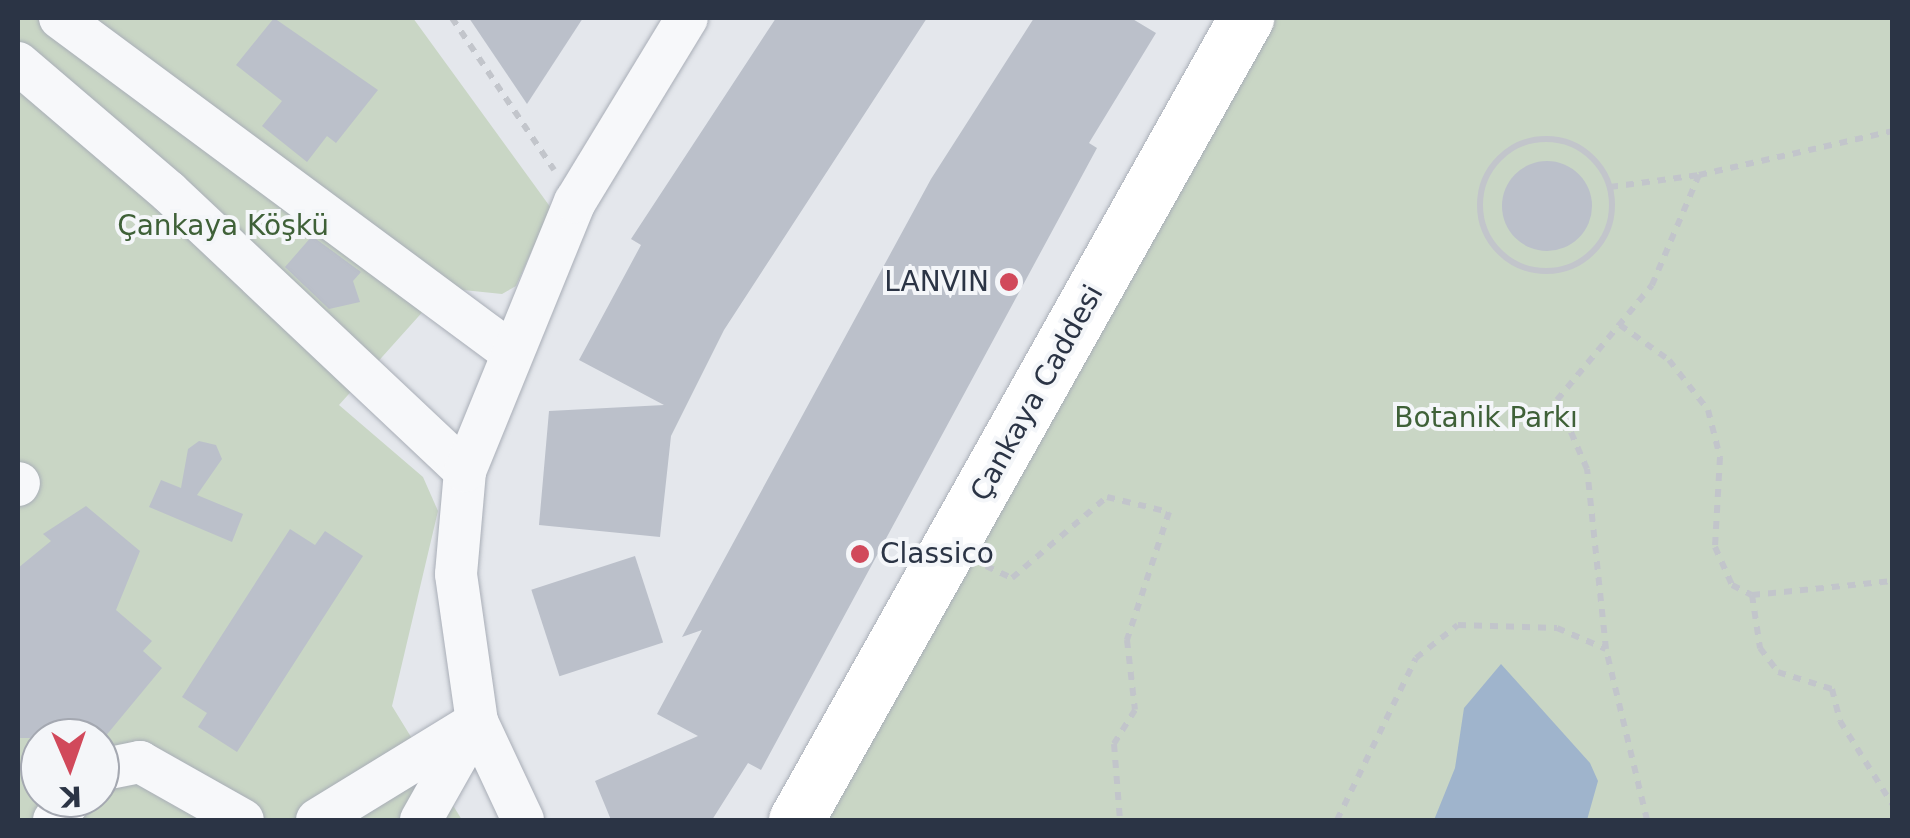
<!DOCTYPE html>
<meta charset="utf-8">
<style>
body{margin:0}
#map{position:relative;width:1910px;height:838px;overflow:hidden;background:#e4e7ec;font-family:"DejaVu Sans",sans-serif}
div>[style]{position:absolute}
.green>*{inset:0;background:#c9d6c5}
.water>*{inset:0;background:#9fb4cc}
.building>*{inset:0;background:#bbc0ca;transform-origin:0 0}
.round{border-radius:50%}
.path>*{height:6px;margin-top:-3px;transform-origin:0;background:repeating-linear-gradient(90deg,#c2c5cb 0 8px,transparent 0 16px)}
.path>.ring{margin:-3px;padding:0;box-sizing:content-box;background:none;border:6px solid #c2c5cb;border-radius:50%}
.roads{filter:drop-shadow(0 0 2px #a9aeb7) drop-shadow(0 0 2px #a9aeb7)}
.minor>*{height:42px;margin:-21px;padding:0 21px;transform-origin:21px;border-radius:21px;background:#f7f8fa}
.major>*{height:55px;margin:-27.5px;padding:0 27.5px;transform-origin:27.5px;border-radius:27.5px;background:#fff}
.dots>*{width:28px;height:28px;translate:-50% -50%;box-sizing:border-box;border:5px solid #f4f6f9;border-radius:50%}
span{translate:-50% -50%;white-space:nowrap;text-align:center;line-height:1.15;-webkit-text-stroke:8px #f4f6f9;paint-order:stroke}
.park-label{font-size:28px;color:#3f6138}
.poi-label{font-size:28px;color:#2b3445}
.right{translate:-100% -50%;text-align:right}
.left{translate:0 -50%;text-align:left}
.street-label{font-size:28px;color:#2b3445}
.frame{position:absolute;inset:0;border:20px solid #2b3445;pointer-events:none}
.north{position:absolute;left:20px;top:718px;width:100px;height:100px;box-sizing:border-box;background:#f4f6f9;border:2px solid #a4a8b1;border-radius:50%;rotate:178deg;font-size:28px;font-weight:700;line-height:40px;text-align:center;color:#2b3445}
.north::after{content:'';display:block;margin:auto;width:35px;height:45px;background:#d1495b;clip-path:polygon(50% 0,100% 100%,50% 72%,0 100%)}
</style>
<div id="map">
<div class="green">
<i style="clip-path:polygon(evenodd,18px 18px,413px 18px,551px 208px,516px 286px,502px 294px,444px 288px,339px 405px,423px 477px,438px 511px,392px 706px,462px 820px,18px 820px,18px 18px,40px 738px,100px 738px,100px 798px,40px 798px,40px 738px)"></i>
<i style="clip-path:polygon(1246px 18px,1892px 18px,1892px 820px,795px 820px)"></i>
</div>
<div class="water">
<i style="clip-path:polygon(1501px 664px,1590px 763px,1598px 781px,1587px 820px,1434px 820px,1455px 768px,1464px 708px)"></i>
</div>
<div class="building">
<i style="clip-path:polygon(274px 18px,378px 90px,336px 143px,327px 136px,307px 162px,262px 126px,282px 101px,236px 65px)"></i>
<i style="clip-path:polygon(469px 18px,583px 18px,527px 104px)"></i>
<i style="clip-path:polygon(776px 18px,927px 18px,724px 330px,671px 436px,660px 537px,539px 525px,549px 411px,664px 405px,579px 360px,641px 245px,631px 239px)"></i>
<i style="clip-path:polygon(1034px 18px,1131px 18px,1156px 33px,1089px 143px,1097px 148px,761px 770px,748px 763px,712px 820px,611px 820px,595px 781px,698px 736px,657px 714px,702px 630px,682px 637px,931px 179px)"></i>
<i class="round" style="left:1502px;top:161px;width:90px;height:90px"></i>
<i style="clip-path:polygon(312px 236px,361px 272px,353px 281px,360px 302px,329px 309px,285px 267px)"></i>
<i style="clip-path:polygon(199px 441px,216px 445px,222px 459px,197px 495px,243px 514px,232px 542px,149px 507px,161px 480px,181px 488px,188px 449px)"></i>
<i style="clip-path:polygon(86px 506px,140px 551px,116px 610px,152px 641px,143px 651px,162px 668px,104px 738px,18px 738px,18px 568px,51px 541px,43px 534px)"></i>
<i style="clip-path:polygon(290px 529px,315px 545px,325px 531px,363px 556px,237px 752px,198px 727px,207px 713px,182px 697px)"></i>
<i style="left:635px;top:556px;width:91px;height:109px;rotate:72deg"></i>
</div>
<div class="path">
<i style="left:452px;top:18px;width:183px;rotate:56.1deg"></i>
<i class="ring" style="left:1480px;top:139px;width:126px;height:126px"></i>
<i style="left:1610px;top:187px;width:90px;rotate:-7.7deg"></i>
<i style="left:1620px;top:325px;width:60px;rotate:35.5deg"></i>
<i style="left:1669px;top:360px;width:63px;rotate:52deg"></i>
<i style="left:1708px;top:410px;width:49px;rotate:75.7deg"></i>
<i style="left:1720px;top:457px;width:90px;rotate:93.2deg"></i>
<i style="left:1715px;top:547px;width:42px;rotate:65.9deg"></i>
<i style="left:1732px;top:585px;width:22px;rotate:27deg"></i>
<i style="left:1752px;top:595px;width:141px;rotate:-5.7deg"></i>
<i style="left:986px;top:566px;width:29px;rotate:25deg"></i>
<i style="left:1012px;top:578px;width:125px;rotate:-40.5deg"></i>
<i style="left:1107px;top:497px;width:64px;rotate:13.6deg"></i>
<i style="left:1169px;top:512px;width:135px;rotate:108.2deg"></i>
<i style="left:1127px;top:640px;width:70px;rotate:83.5deg"></i>
<i style="left:1135px;top:710px;width:40px;rotate:122deg"></i>
<i style="left:1114px;top:744px;width:76px;rotate:85.5deg"></i>
<i style="left:1752px;top:595px;width:54px;rotate:81.4deg"></i>
<i style="left:1760px;top:648px;width:30px;rotate:53deg"></i>
<i style="left:1778px;top:672px;width:57px;rotate:17.5deg"></i>
<i style="left:1832px;top:689px;width:33px;rotate:76deg"></i>
<i style="left:1840px;top:721px;width:98px;rotate:57.9deg"></i>
<i style="left:1337px;top:820px;width:180px;rotate:-64deg"></i>
<i style="left:1416px;top:658px;width:53px;rotate:-38.2deg"></i>
<i style="left:1458px;top:625px;width:99px;rotate:1.7deg"></i>
<i style="left:1557px;top:628px;width:53px;rotate:23.2deg"></i>
<i style="left:1647px;top:820px;width:176px;rotate:-103.5deg"></i>
<i style="left:1606px;top:649px;width:181px;rotate:-96deg"></i>
<i style="left:1587px;top:469px;width:75px;rotate:-113.5deg"></i>
<i style="left:1557px;top:400px;width:149px;rotate:-50.4deg"></i>
<i style="left:1652px;top:285px;width:120px;rotate:-66.9deg"></i>
<i style="left:1699px;top:175px;width:198px;rotate:-12.8deg"></i>
</div>
<div class="roads">
<div class="minor">
<i style="left:60px;top:18px;width:558px;rotate:36.54deg"></i>
<i style="left:18px;top:63px;width:199px;rotate:40.5deg"></i>
<i style="left:169px;top:192px;width:407px;rotate:43.3deg"></i>
<i style="left:18px;top:485px;width:2px;rotate:-63deg"></i>
<i style="left:100px;top:770px;width:41px;rotate:-11.3deg"></i>
<i style="left:140px;top:762px;width:118px;rotate:29.4deg"></i>
<i style="left:54px;top:820px;width:28px;rotate:-51deg"></i>
<i style="left:317px;top:820px;width:188px;rotate:-31.5deg"></i>
<i style="left:421px;top:820px;width:108px;rotate:-60.6deg"></i>
<i style="left:523px;top:820px;width:108px;rotate:-115.1deg"></i>
<i style="left:477px;top:722px;width:149px;rotate:-98.1deg"></i>
<i style="left:456px;top:574px;width:103px;rotate:-85deg"></i>
<i style="left:465px;top:471px;width:291px;rotate:-67.8deg"></i>
<i style="left:575px;top:202px;width:215px;rotate:-58.7deg"></i>
</div>
<div class="major">
<i style="left:796px;top:820px;width:920px;rotate:-60.7deg"></i>
</div>
</div>
<div class="dots">
<i style="left:1009px;top:282px;background:#d1495b"></i>
<i style="left:860px;top:554px;background:#d1495b"></i>
</div>
<div class="park-label">
<span style="left:223px;top:226px">Çankaya Köşkü</span>
<span style="left:1486px;top:418px">Botanik Parkı</span>
</div>
<div class="poi-label">
<span class="right" style="left:989px;top:282px">LANVIN</span>
<span class="left" style="left:880px;top:554px">Classico</span>
</div>
<div class="street-label">
<span style="left:1037px;top:393px;rotate:-61deg">Çankaya Caddesi</span>
</div>
<div class="frame"></div>
<div class="north">K</div>
</div>
